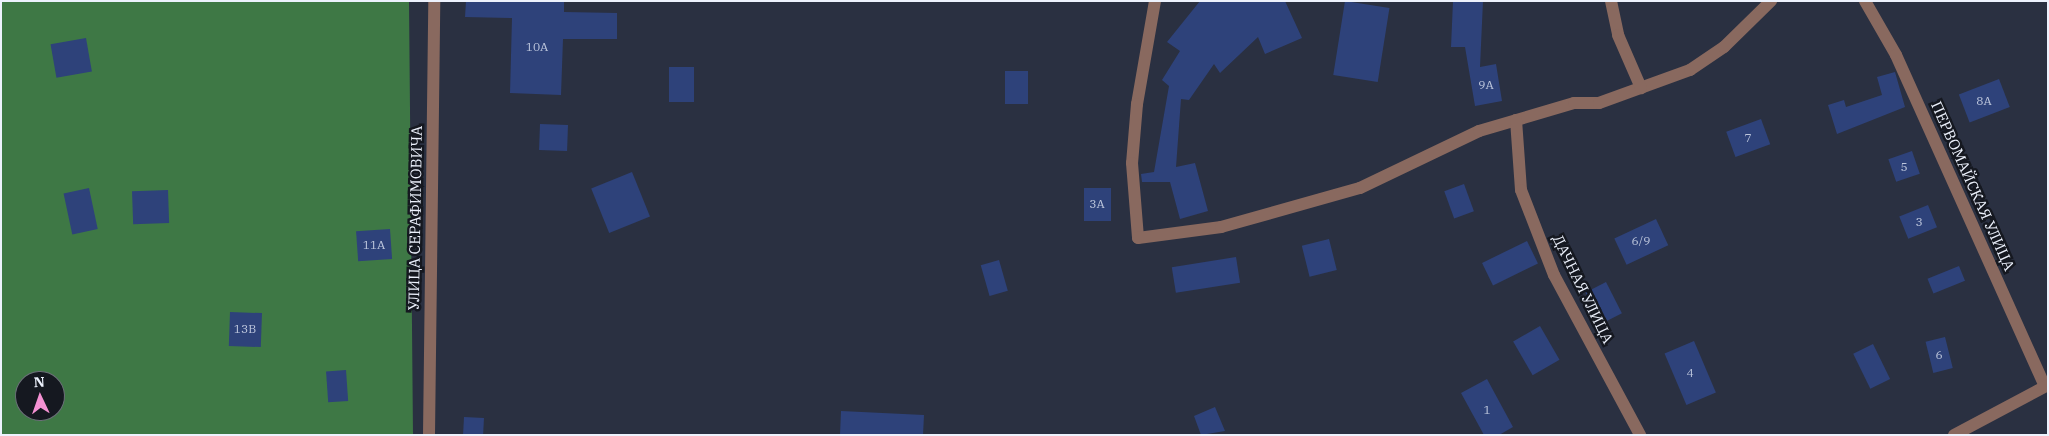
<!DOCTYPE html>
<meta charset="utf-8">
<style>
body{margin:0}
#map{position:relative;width:2049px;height:436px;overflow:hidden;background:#2a3041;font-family:"IBM Plex Serif",serif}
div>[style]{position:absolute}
.forest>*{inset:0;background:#3e7845}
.building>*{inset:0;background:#2e427a;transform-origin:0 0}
.minor>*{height:12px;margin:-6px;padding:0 6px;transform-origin:6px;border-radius:6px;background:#89695f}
span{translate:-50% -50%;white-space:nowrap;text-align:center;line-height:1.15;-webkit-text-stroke:5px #151820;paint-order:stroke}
.number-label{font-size:12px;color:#bdc6dc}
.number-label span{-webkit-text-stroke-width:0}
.street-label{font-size:15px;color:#edf2fd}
.frame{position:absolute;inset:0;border:2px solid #edf2fd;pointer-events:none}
.north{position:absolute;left:15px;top:371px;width:50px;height:50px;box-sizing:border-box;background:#151820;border:1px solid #6b6f78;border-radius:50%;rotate:357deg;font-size:14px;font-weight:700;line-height:20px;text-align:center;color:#edf2fd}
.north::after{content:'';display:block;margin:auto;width:18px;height:22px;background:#f491d3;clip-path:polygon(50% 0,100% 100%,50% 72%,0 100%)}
</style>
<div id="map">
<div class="forest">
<i style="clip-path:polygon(evenodd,1px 1px,409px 1px,413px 435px,1px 435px,1px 1px,25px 381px,55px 381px,55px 411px,25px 411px,25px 381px)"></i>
</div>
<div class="building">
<i style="clip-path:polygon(466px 1px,564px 1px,564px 12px,617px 13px,617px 39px,563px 39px,561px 95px,510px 93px,512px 18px,465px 17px)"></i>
<i style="clip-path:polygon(1200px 1px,1285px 1px,1302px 38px,1265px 54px,1258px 37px,1220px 73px,1214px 64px,1189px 100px,1181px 99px,1176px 167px,1195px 163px,1208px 211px,1180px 219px,1170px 182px,1142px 182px,1141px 174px,1154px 172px,1169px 86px,1162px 80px,1180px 51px,1167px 42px)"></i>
<i style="left:1345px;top:1px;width:45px;height:75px;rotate:9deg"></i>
<i style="clip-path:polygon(1453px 1px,1483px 1px,1480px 67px,1496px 64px,1502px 101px,1475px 106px,1465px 47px,1451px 47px)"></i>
<i style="left:86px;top:38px;width:34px;height:36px;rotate:80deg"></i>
<i style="left:669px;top:67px;width:25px;height:35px"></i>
<i style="left:1005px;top:71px;width:23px;height:33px"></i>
<i style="clip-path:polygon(1895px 72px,1905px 107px,1837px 134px,1828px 105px,1844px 100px,1846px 107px,1882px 95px,1877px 77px)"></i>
<i style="left:1999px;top:79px;width:30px;height:43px;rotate:69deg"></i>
<i style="left:1761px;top:119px;width:27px;height:37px;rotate:70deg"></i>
<i style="left:540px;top:124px;width:28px;height:26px;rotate:2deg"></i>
<i style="left:1912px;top:151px;width:24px;height:25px;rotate:71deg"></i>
<i style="left:632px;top:172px;width:48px;height:44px;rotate:68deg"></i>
<i style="left:1464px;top:184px;width:29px;height:21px;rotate:70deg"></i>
<i style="left:89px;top:188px;width:42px;height:26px;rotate:78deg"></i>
<i style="left:1084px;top:188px;width:27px;height:33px"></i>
<i style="left:168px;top:190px;width:33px;height:36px;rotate:88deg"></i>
<i style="left:1928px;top:205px;width:24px;height:31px;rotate:68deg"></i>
<i style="left:1656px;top:219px;width:29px;height:46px;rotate:65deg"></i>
<i style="left:390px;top:229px;width:30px;height:34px;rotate:86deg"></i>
<i style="left:1329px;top:239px;width:32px;height:28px;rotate:76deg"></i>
<i style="left:1527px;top:241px;width:25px;height:50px;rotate:64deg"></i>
<i style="left:1236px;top:257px;width:26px;height:65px;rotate:81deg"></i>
<i style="left:999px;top:260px;width:32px;height:19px;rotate:74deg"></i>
<i style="left:1959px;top:266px;width:16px;height:34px;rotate:68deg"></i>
<i style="left:1606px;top:282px;width:35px;height:23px;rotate:63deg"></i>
<i style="left:230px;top:312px;width:32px;height:34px;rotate:2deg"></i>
<i style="left:1540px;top:326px;width:39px;height:31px;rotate:60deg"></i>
<i style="left:1945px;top:337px;width:32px;height:20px;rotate:76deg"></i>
<i style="left:1694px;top:341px;width:56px;height:32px;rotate:67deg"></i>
<i style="left:1873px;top:344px;width:39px;height:22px;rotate:64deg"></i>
<i style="left:346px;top:370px;width:31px;height:20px;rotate:86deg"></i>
<i style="clip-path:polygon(1487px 379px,1513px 427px,1499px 435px,1484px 435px,1461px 393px)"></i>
<i style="clip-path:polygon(1215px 407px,1225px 431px,1201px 435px,1194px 416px)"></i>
<i style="clip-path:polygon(841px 411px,924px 415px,923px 435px,840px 435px)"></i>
<i style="left:464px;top:417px;width:20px;height:18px;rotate:3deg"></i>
</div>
<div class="minor">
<i style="left:1155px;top:1px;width:105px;rotate:99.9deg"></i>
<i style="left:1137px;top:104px;width:59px;rotate:94.8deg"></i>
<i style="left:1132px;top:163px;width:75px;rotate:85.4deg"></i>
<i style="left:1138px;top:238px;width:84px;rotate:-7.5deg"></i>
<i style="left:1221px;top:227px;width:144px;rotate:-15.7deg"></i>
<i style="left:1360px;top:188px;width:132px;rotate:-25.6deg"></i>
<i style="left:1479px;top:131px;width:99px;rotate:-16.4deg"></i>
<i style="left:1574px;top:103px;width:25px"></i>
<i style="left:1599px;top:103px;width:97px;rotate:-19.9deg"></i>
<i style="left:1690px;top:70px;width:41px;rotate:-34.1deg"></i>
<i style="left:1724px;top:47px;width:66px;rotate:-44.4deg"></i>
<i style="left:1611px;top:1px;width:35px;rotate:78deg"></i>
<i style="left:1618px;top:35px;width:58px;rotate:66.5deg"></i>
<i style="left:1865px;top:1px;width:62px;rotate:60.1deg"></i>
<i style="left:1896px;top:55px;width:363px;rotate:65.8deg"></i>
<i style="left:1516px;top:120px;width:70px;rotate:85.9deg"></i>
<i style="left:1521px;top:190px;width:91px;rotate:68.8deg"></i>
<i style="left:1554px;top:275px;width:182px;rotate:61.7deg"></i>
<i style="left:429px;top:435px;width:434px;rotate:-89.3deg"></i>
<i style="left:1954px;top:435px;width:106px;rotate:-28deg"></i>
</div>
<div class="number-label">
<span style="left:537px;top:47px">10А</span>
<span style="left:1486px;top:85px">9А</span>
<span style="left:1984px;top:101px">8А</span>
<span style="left:1748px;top:138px">7</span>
<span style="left:1904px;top:167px">5</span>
<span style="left:1097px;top:204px">3А</span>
<span style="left:1919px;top:222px">3</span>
<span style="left:1641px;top:241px">6/9</span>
<span style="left:374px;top:245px">11А</span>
<span style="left:245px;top:329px">13В</span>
<span style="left:1939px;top:355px">6</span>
<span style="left:1690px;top:373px">4</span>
<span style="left:1487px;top:410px">1</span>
</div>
<div class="street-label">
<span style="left:1973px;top:186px;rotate:66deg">ПЕРВОМАЙСКАЯ УЛИЦА</span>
<span style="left:415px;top:218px;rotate:-89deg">УЛИЦА СЕРАФИМОВИЧА</span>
<span style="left:1583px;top:289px;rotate:64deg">ДАЧНАЯ УЛИЦА</span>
</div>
<div class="frame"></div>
<div class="north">N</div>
</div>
